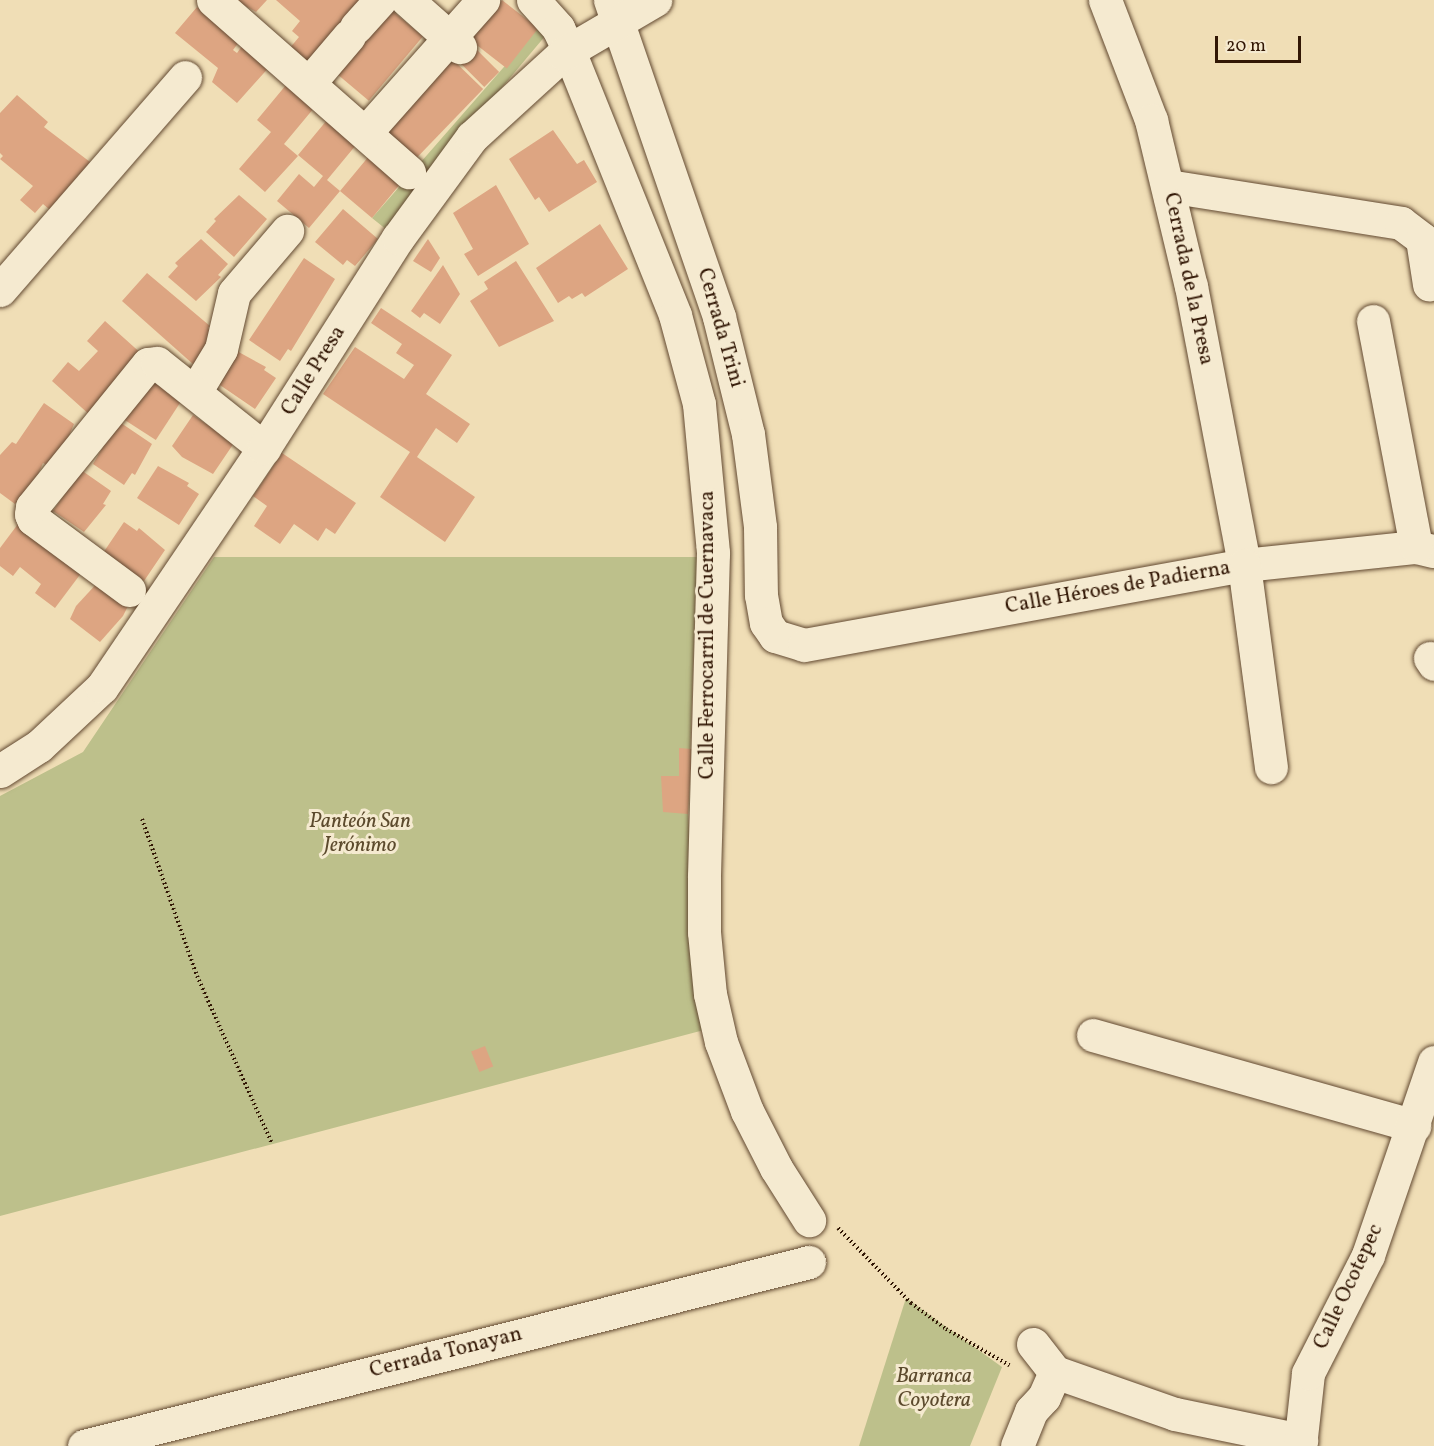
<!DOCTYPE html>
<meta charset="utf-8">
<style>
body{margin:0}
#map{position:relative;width:1434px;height:1446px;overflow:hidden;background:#f0deb6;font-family:Vollkorn,serif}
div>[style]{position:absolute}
.green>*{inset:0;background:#bdc08b}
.building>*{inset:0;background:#dda582;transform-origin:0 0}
.path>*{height:4px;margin-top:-2px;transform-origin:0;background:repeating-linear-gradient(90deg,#321705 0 1.5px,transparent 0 4.5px)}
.roads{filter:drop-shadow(0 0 2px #624931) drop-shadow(0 0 2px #624931)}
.minor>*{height:33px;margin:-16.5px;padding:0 16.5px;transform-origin:16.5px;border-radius:16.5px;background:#f5ead0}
span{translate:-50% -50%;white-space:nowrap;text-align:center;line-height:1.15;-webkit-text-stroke:6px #f5ead0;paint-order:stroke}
.street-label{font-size:21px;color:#321705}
.park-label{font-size:21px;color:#5c4a2d;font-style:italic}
.scale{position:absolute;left:1215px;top:36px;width:86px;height:27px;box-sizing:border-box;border:3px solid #321705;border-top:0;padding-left:8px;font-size:18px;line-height:21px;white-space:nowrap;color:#321705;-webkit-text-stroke:4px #f5ead0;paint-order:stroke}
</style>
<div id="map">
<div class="green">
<i style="clip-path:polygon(538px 28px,546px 35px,410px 197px,387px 230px,372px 218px)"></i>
<i style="clip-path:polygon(214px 557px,697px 557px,688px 814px,704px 1030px,0 1216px,0 796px,83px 752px)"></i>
<i style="clip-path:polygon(906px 1298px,1002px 1367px,970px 1446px,859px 1446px)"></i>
</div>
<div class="building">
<i style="clip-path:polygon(235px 0,267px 0,256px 12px)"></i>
<i style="clip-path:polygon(276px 0,372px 0,314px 69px,289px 49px,299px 37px,292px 31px,300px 21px)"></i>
<i style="left:502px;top:0;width:46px;height:51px;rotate:38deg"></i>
<i style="left:383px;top:3px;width:52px;height:84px;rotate:40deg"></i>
<i style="clip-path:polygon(197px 7px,239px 42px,233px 50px,237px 53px,245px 42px,272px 64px,237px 103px,212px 82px,218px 68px,175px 33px)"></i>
<i style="left:468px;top:41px;width:44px;height:21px;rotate:45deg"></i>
<i style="left:450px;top:57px;width:46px;height:108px;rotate:44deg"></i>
<i style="clip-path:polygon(291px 79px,319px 102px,284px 144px,298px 156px,265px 192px,239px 169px,271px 132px,257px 120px)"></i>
<i style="clip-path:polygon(17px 95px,48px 122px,44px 127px,98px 168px,56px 215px,43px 204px,35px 213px,20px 200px,33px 186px,0 159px,3px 156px,0 153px,0 113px)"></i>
<i style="clip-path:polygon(332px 114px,361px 139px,327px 180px,340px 191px,374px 150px,406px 177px,372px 218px,340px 191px,309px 228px,277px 201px,299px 174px,314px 187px,323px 176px,298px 155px)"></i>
<i style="clip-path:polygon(553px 130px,577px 164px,584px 160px,597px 182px,549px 212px,539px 197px,535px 200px,509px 159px)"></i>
<i style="clip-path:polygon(496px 185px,529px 244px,478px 276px,464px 254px,473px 249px,453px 213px)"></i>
<i style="clip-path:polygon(239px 195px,267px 219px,234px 257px,206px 232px,216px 221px,214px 219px)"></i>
<i style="clip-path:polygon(343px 209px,378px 239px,355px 266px,347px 260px,343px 265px,315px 242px)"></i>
<i style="clip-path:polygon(600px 224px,628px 269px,585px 297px,582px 293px,572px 299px,569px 296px,558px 303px,536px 268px)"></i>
<i style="clip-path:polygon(201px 239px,228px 264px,218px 275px,221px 277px,196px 301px,168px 277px,178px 266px,175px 263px)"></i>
<i style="clip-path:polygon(428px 239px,440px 258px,431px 272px,413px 261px)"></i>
<i style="clip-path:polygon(304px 258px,335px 279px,291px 351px,288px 349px,280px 361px,249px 340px)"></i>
<i style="clip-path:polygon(516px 261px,554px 321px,499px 347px,470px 301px,488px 289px,484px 282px)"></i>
<i style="clip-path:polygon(443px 265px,460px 294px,440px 324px,424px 313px,420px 318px,411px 311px)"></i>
<i style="clip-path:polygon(147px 273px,210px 326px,208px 328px,219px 338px,194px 365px,122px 301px)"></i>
<i style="clip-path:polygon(381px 308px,452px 355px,426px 394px,470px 424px,457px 443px,436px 428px,417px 457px,475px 497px,445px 542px,380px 497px,410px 452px,323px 394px,355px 347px,404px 379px,414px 365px,396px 353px,402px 344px,371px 323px)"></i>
<i style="clip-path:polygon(105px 321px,144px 356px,91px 416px,52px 381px,68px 362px,79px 371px,98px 351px,87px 341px)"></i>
<i style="clip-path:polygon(235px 350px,266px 367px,264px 370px,276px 378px,255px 409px,214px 381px)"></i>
<i style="left:152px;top:378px;width:37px;height:50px;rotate:33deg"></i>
<i style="clip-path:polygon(44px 403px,74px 424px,68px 438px,47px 465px,43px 463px,37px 477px,15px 504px,0 493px,0 455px,12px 442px,16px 444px)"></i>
<i style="clip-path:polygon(193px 415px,206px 424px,208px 421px,234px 443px,213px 474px,182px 457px,172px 446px)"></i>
<i style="clip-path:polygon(121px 423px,152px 444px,135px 475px,132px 473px,124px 485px,93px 464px,111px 433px)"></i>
<i style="clip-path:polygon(282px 453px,356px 503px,335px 534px,326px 528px,318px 541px,294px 524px,280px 544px,254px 526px,267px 506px,253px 496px)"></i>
<i style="clip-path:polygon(158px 466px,189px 483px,187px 486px,199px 494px,179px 525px,137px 498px)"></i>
<i style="clip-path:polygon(81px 470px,111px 491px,103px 504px,106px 505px,84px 532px,53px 511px)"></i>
<i style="clip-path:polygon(21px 520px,85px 568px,55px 608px,35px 593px,41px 584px,20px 567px,13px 576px,0 566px,0 548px)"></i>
<i style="clip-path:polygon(124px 522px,137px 531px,139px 528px,165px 550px,144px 581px,103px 553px)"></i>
<i style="clip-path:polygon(100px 580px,130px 602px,123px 616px,100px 642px,70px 619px,76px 606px)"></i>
<i style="clip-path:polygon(679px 748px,692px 749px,688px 814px,663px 812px,661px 776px,679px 776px)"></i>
<i style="left:485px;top:1046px;width:22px;height:15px;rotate:68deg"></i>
</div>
<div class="path">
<i style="left:142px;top:819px;width:166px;rotate:70.7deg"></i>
<i style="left:197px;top:976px;width:184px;rotate:65.9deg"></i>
<i style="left:838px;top:1228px;width:105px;rotate:45.8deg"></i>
<i style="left:911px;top:1303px;width:44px;rotate:36.6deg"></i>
<i style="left:946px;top:1329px;width:73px;rotate:29.7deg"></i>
</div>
<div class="roads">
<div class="minor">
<i style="left:213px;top:0;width:261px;rotate:41.3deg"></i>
<i style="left:407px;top:0;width:71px;rotate:41.6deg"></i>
<i style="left:533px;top:0;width:38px;rotate:48deg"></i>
<i style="left:558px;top:28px;width:25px;rotate:64deg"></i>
<i style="left:569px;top:51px;width:284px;rotate:68.1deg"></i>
<i style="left:675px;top:315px;width:92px;rotate:74.9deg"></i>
<i style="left:699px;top:404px;width:150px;rotate:84.6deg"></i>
<i style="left:713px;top:553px;width:324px;rotate:91.6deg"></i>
<i style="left:704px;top:877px;width:55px;rotate:90deg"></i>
<i style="left:704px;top:932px;width:62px;rotate:84.5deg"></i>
<i style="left:710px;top:994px;width:49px;rotate:77.1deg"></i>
<i style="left:721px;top:1042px;width:74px;rotate:69.4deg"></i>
<i style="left:747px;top:1111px;width:64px;rotate:63deg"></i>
<i style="left:776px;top:1168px;width:62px;rotate:57.6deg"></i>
<i style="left:610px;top:0;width:335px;rotate:71deg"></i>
<i style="left:719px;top:317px;width:121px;rotate:76.1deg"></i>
<i style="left:748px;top:434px;width:94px;rotate:82.6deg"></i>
<i style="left:760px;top:527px;width:68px;rotate:89.2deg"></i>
<i style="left:761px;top:595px;width:28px;rotate:80deg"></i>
<i style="left:766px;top:623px;width:16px;rotate:55deg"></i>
<i style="left:775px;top:636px;width:30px;rotate:17deg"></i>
<i style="left:804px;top:645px;width:447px;rotate:-10.3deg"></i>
<i style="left:1244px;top:565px;width:173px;rotate:-6deg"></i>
<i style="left:1416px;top:547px;width:18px;rotate:13deg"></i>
<i style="left:1105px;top:0;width:129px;rotate:69deg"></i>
<i style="left:1151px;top:120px;width:171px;rotate:76.5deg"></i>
<i style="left:1191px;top:286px;width:284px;rotate:79.2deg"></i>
<i style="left:1244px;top:565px;width:204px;rotate:82.4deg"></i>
<i style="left:356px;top:27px;width:36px;rotate:-48deg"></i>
<i style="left:309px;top:83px;width:62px;rotate:-49.6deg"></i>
<i style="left:365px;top:133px;width:178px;rotate:-48.4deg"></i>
<i style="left:1168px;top:186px;width:236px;rotate:9deg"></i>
<i style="left:1401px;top:223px;width:26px;rotate:37deg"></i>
<i style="left:1422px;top:239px;width:46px;rotate:81.2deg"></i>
<i style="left:0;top:290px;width:282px;rotate:-49deg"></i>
<i style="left:1373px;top:321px;width:230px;rotate:79.2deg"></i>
<i style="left:195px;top:392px;width:50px;rotate:-58.8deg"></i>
<i style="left:221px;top:349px;width:57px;rotate:-76.9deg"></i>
<i style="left:234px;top:293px;width:82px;rotate:-49.5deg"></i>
<i style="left:129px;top:590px;width:119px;rotate:-143.5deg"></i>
<i style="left:33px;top:519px;width:5px;rotate:-112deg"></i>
<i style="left:31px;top:514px;width:7px;rotate:-82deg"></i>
<i style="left:32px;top:507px;width:184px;rotate:-51deg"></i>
<i style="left:148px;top:364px;width:9px;rotate:-6deg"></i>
<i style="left:157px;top:363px;width:137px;rotate:38.5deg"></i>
<i style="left:1430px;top:658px;width:7px;rotate:56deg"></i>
<i style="left:0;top:771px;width:46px;rotate:-32.7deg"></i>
<i style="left:39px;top:746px;width:86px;rotate:-43.1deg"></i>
<i style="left:102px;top:687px;width:289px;rotate:-55.9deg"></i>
<i style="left:264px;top:448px;width:249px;rotate:-57.5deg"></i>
<i style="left:398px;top:238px;width:125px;rotate:-53.8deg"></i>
<i style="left:472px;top:137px;width:123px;rotate:-42.4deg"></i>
<i style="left:563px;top:54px;width:107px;rotate:-30.4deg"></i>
<i style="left:1093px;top:1035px;width:334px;rotate:15.8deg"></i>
<i style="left:1033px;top:1344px;width:36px;rotate:52deg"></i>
<i style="left:1055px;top:1372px;width:127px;rotate:19.3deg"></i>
<i style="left:1175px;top:1414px;width:129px;rotate:11.7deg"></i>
<i style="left:84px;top:1446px;width:748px;rotate:-14.24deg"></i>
<i style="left:1017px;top:1446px;width:38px;rotate:-68deg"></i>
<i style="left:1031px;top:1411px;width:19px;rotate:-47deg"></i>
<i style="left:1044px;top:1397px;width:27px;rotate:-66deg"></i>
<i style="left:1300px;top:1446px;width:73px;rotate:-83.7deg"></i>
<i style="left:1308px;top:1373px;width:132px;rotate:-63deg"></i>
<i style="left:1368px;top:1255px;width:204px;rotate:-71.1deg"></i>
</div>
</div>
<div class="street-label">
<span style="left:1188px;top:279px;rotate:78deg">Cerrada de la Presa</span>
<span style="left:720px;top:328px;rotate:74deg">Cerrada Trini</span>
<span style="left:314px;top:371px;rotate:-58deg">Calle Presa</span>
<span style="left:1118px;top:588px;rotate:-10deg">Calle Héroes de Padierna</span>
<span style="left:708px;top:635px;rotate:-90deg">Calle Ferrocarril de Cuernavaca</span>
<span style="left:1349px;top:1287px;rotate:-65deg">Calle Ocotepec</span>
<span style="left:446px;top:1353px;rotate:-14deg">Cerrada Tonayan</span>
</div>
<div class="park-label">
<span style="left:360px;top:834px">Panteón San<br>Jerónimo</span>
<span style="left:934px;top:1389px">Barranca<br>Coyotera</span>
</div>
<div class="scale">20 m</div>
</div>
